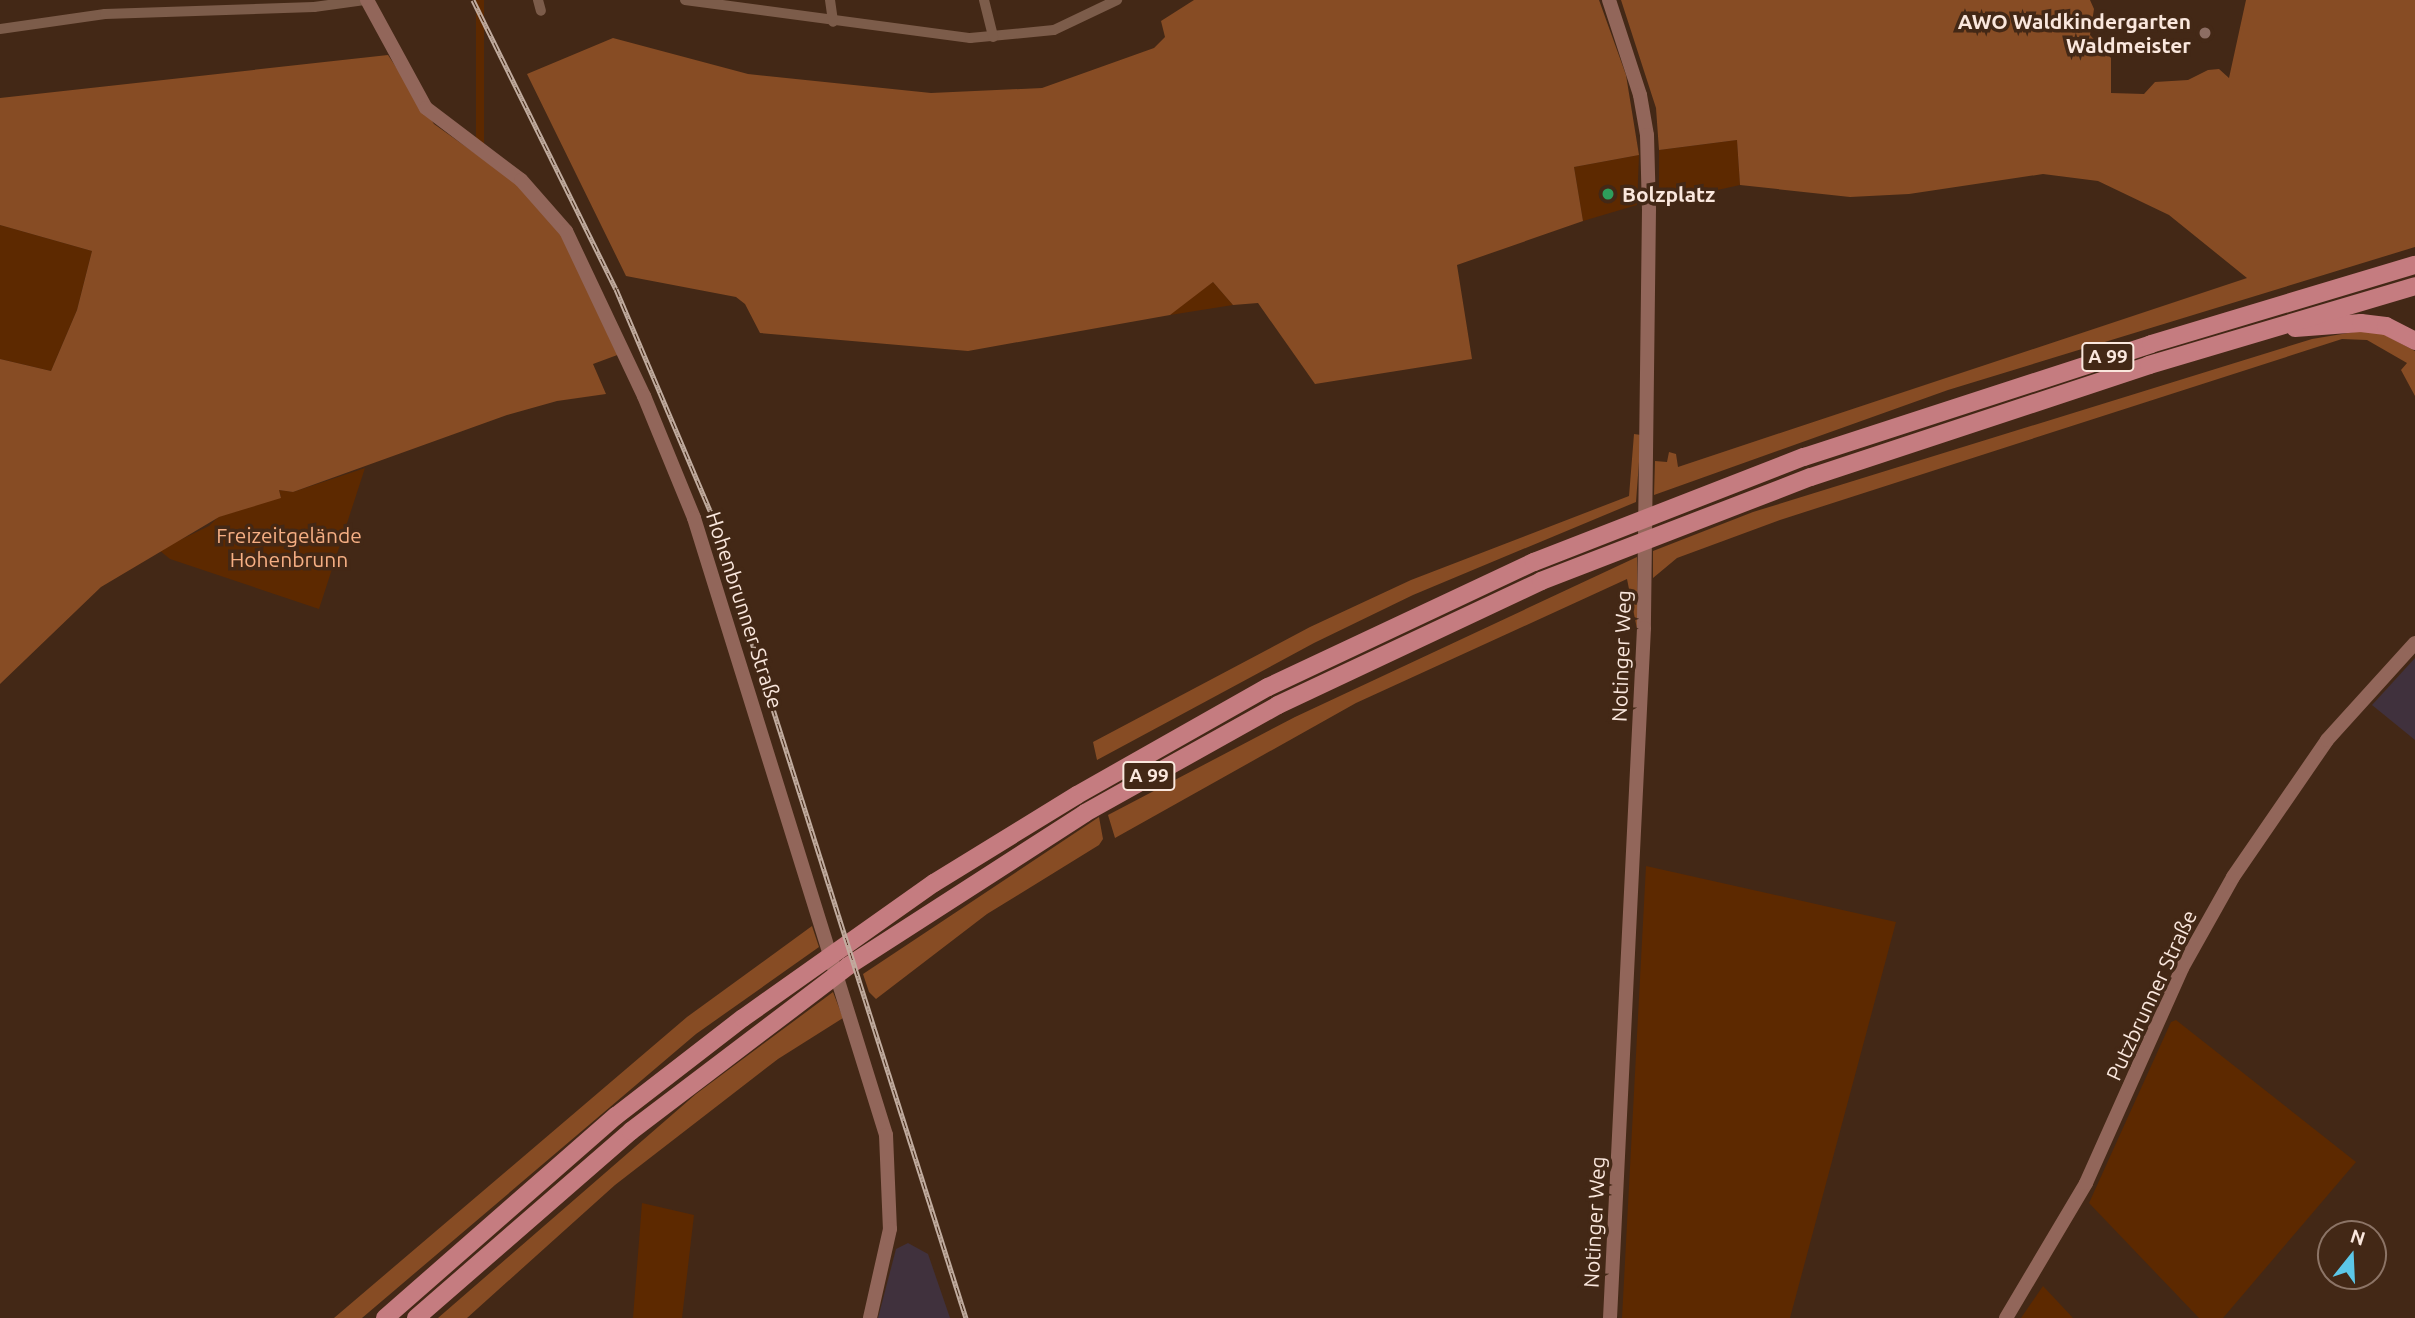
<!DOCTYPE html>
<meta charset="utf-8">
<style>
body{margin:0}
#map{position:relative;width:2415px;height:1318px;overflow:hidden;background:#432816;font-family:Ubuntu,sans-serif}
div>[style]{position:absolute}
.industrial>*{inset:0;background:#40313d}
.green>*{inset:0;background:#5d2900;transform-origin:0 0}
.forest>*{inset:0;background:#874c24}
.street>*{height:10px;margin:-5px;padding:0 5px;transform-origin:5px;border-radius:5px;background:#7c5c4a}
.secondary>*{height:14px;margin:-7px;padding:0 7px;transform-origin:7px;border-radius:7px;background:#92665a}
.highway>*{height:18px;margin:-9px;padding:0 9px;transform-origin:9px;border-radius:9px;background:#c57c80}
.rail>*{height:5px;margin-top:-2.5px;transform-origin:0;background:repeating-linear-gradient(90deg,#432816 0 8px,#c1ac9f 0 16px);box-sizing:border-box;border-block:2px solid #c1ac9f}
.dots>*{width:19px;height:19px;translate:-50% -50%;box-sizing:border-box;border:4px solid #432816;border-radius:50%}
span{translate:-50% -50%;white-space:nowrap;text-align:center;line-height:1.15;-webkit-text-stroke:7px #432816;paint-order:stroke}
.shield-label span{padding:2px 5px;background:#432816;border:2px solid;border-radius:5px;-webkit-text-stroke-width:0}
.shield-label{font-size:19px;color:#fae7dd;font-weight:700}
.poi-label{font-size:21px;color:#fae7dd;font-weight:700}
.right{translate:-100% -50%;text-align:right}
.left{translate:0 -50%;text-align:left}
.park-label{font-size:21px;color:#f6af84}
.street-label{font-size:21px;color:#fae7dd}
.north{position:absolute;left:2317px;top:1220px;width:70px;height:70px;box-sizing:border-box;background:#432816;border:2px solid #8c7466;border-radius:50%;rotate:18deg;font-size:19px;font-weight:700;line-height:28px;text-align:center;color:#fae7dd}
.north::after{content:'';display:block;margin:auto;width:24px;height:32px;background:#5cc7e8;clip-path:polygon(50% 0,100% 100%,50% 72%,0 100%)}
</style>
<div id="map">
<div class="industrial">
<i style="clip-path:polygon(2415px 658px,2415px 740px,2372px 705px)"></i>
<i style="clip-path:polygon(908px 1243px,928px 1254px,950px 1318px,878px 1318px,896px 1249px)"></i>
</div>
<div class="green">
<i style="left:476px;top:0;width:8px;height:319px"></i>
<i style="clip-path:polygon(1737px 140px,1740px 185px,1659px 203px,1659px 150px)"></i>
<i style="clip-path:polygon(1639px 155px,1637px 205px,1583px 221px,1574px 167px)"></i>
<i style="clip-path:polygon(0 225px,92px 251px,77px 310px,51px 371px,0 359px)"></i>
<i style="clip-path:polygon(1213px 282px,1233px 305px,1170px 315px,1178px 306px)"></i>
<i style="clip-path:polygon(365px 468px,319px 609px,170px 559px,159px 550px,209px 526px,218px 517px,281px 497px,279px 490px,293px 492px)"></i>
<i style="clip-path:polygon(1646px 866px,1896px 922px,1790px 1318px,1622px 1318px)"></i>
<i style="clip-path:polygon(2176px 1020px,2356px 1162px,2223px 1318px,2199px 1318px,2089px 1203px,2171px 1022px)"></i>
<i style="clip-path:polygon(642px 1203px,694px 1215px,682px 1318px,633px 1318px)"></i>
<i style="clip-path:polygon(2043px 1286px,2073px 1318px,2021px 1318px)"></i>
</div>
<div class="forest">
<i style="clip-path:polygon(1194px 0,1599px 0,1626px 75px,1639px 155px,1574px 167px,1583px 221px,1457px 265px,1472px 359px,1315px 384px,1258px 303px,1233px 305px,1213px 282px,1170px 315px,968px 351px,760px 333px,745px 304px,736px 297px,626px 276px,527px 74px,613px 38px,748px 74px,931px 93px,1042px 88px,1154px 48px,1165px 37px,1161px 21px)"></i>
<i style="clip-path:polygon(1621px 0,2090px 0,2094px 9px,2090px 35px,2111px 58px,2111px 93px,2144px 94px,2155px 82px,2188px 80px,2208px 70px,2219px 69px,2229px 78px,2246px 0,2415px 0,2415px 247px,1948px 390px,1654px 495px,1655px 461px,1667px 462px,1669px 452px,1676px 454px,1678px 467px,2247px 278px,2169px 215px,2098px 181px,2043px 174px,1909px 194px,1850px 197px,1740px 185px,1737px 140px,1659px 150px,1656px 108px)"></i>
<i style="clip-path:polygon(388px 55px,434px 124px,514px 181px,559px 229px,620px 354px,593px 364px,606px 394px,557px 401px,507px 415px,293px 492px,279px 490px,281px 498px,219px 517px,101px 587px,0 684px,0 359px,51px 371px,77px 310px,92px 251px,0 225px,0 98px)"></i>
<i style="clip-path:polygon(2360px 331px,2383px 334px,2415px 351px,2415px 396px,2401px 370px,2407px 363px,2367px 340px,2342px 339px,1780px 520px,1677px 558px,1653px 578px,1653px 551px,1753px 512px,2312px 339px)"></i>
<i style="clip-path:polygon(1634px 434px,1641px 435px,1636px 502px,1413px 595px,1314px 643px,1097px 760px,1093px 742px,1310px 627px,1411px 580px,1629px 496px)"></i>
<i style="clip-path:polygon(1637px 557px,1638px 634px,1627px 579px,1356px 703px,1115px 838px,1108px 815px,1295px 717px)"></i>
<i style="clip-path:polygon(1099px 817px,1103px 839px,1099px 845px,987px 914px,876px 999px,869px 992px,863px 974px)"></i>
<i style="clip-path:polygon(812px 926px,819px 947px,696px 1034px,362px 1318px,334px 1318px,687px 1017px)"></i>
<i style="clip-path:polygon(833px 992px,843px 1018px,778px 1059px,615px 1185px,467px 1318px,438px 1318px,696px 1094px)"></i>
</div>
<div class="street">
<i style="left:538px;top:0;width:11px;rotate:75deg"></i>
<i style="left:685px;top:0;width:288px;rotate:7.6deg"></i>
<i style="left:970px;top:38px;width:84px;rotate:-5.4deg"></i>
<i style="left:1054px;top:30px;width:70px;rotate:-25.5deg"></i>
<i style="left:830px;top:0;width:22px;rotate:82deg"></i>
<i style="left:984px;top:0;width:38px;rotate:76deg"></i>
<i style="left:0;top:29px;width:106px;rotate:-8.1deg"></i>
<i style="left:105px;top:14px;width:209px;rotate:-1.9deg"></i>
<i style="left:314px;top:7px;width:51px;rotate:-7.8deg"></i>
</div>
<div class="secondary">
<i style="left:367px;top:0;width:123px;rotate:61.4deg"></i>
<i style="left:426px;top:108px;width:119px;rotate:37.2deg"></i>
<i style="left:521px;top:180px;width:68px;rotate:48.6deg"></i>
<i style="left:566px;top:231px;width:183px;rotate:64.7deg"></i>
<i style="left:644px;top:396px;width:132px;rotate:67.7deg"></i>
<i style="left:694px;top:518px;width:646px;rotate:72.71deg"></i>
<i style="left:886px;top:1135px;width:94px;rotate:87.6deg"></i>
<i style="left:890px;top:1229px;width:91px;rotate:102.7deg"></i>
<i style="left:1609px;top:0;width:100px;rotate:71.9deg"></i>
<i style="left:1640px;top:95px;width:41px;rotate:80.1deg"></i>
<i style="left:1647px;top:135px;width:74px;rotate:88.5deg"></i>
<i style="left:1649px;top:209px;width:419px;rotate:90.7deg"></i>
<i style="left:1644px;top:628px;width:691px;rotate:92.82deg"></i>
<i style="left:2006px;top:1318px;width:157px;rotate:-59.3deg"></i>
<i style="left:2086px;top:1183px;width:235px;rotate:-65.9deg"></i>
<i style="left:2182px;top:968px;width:104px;rotate:-60.7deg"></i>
<i style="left:2233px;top:877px;width:166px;rotate:-55.5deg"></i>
<i style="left:2327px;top:740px;width:131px;rotate:-47.8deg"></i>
</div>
<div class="highway">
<i style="left:2295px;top:328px;width:66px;rotate:-4.3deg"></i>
<i style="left:2361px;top:323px;width:25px;rotate:7deg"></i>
<i style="left:2386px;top:326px;width:33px;rotate:27deg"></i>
<i style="left:385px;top:1318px;width:307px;rotate:-41.2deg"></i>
<i style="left:616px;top:1116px;width:160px;rotate:-37.7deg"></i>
<i style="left:743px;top:1018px;width:234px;rotate:-35.3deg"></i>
<i style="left:934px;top:883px;width:168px;rotate:-31.6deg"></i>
<i style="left:1077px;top:795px;width:219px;rotate:-29.5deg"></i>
<i style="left:1268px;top:687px;width:294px;rotate:-25.2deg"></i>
<i style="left:1534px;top:562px;width:290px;rotate:-21.3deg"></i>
<i style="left:1804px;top:457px;width:365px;rotate:-18deg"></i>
<i style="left:2151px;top:344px;width:276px;rotate:-16.7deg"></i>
<i style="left:416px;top:1318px;width:285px;rotate:-41deg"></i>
<i style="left:631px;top:1131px;width:273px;rotate:-37.2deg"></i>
<i style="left:848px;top:966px;width:282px;rotate:-32.8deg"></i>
<i style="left:1085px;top:813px;width:221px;rotate:-29.2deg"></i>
<i style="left:1278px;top:705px;width:291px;rotate:-25.2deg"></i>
<i style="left:1541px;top:581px;width:289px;rotate:-21.1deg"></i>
<i style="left:1811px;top:477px;width:356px;rotate:-18.3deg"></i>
<i style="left:2149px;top:365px;width:277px;rotate:-16.5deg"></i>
</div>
<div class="rail">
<i style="left:473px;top:0;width:322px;rotate:63.7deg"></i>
<i style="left:616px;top:289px;width:240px;rotate:67deg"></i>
<i style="left:710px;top:510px;width:848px;rotate:72.42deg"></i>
</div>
<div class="dots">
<i style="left:2205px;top:33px;background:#8d6e63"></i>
<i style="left:1608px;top:194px;background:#2e9e5b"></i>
</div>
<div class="shield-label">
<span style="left:2108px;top:357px">A 99</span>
<span style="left:1149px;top:776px">A 99</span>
</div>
<div class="poi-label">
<span class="right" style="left:2191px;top:33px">AWO Waldkindergarten<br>Waldmeister</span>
<span class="left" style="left:1622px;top:194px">Bolzplatz</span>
</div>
<div class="park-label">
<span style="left:289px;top:547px">Freizeitgelände<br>Hohenbrunn</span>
</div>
<div class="street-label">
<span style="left:745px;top:610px;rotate:72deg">Hohenbrunner Straße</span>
<span style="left:1621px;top:656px;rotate:-88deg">Notinger Weg</span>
<span style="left:2151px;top:995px;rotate:-65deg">Putzbrunner Straße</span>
<span style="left:1594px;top:1222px;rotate:-87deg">Notinger Weg</span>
</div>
<div class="north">N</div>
</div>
